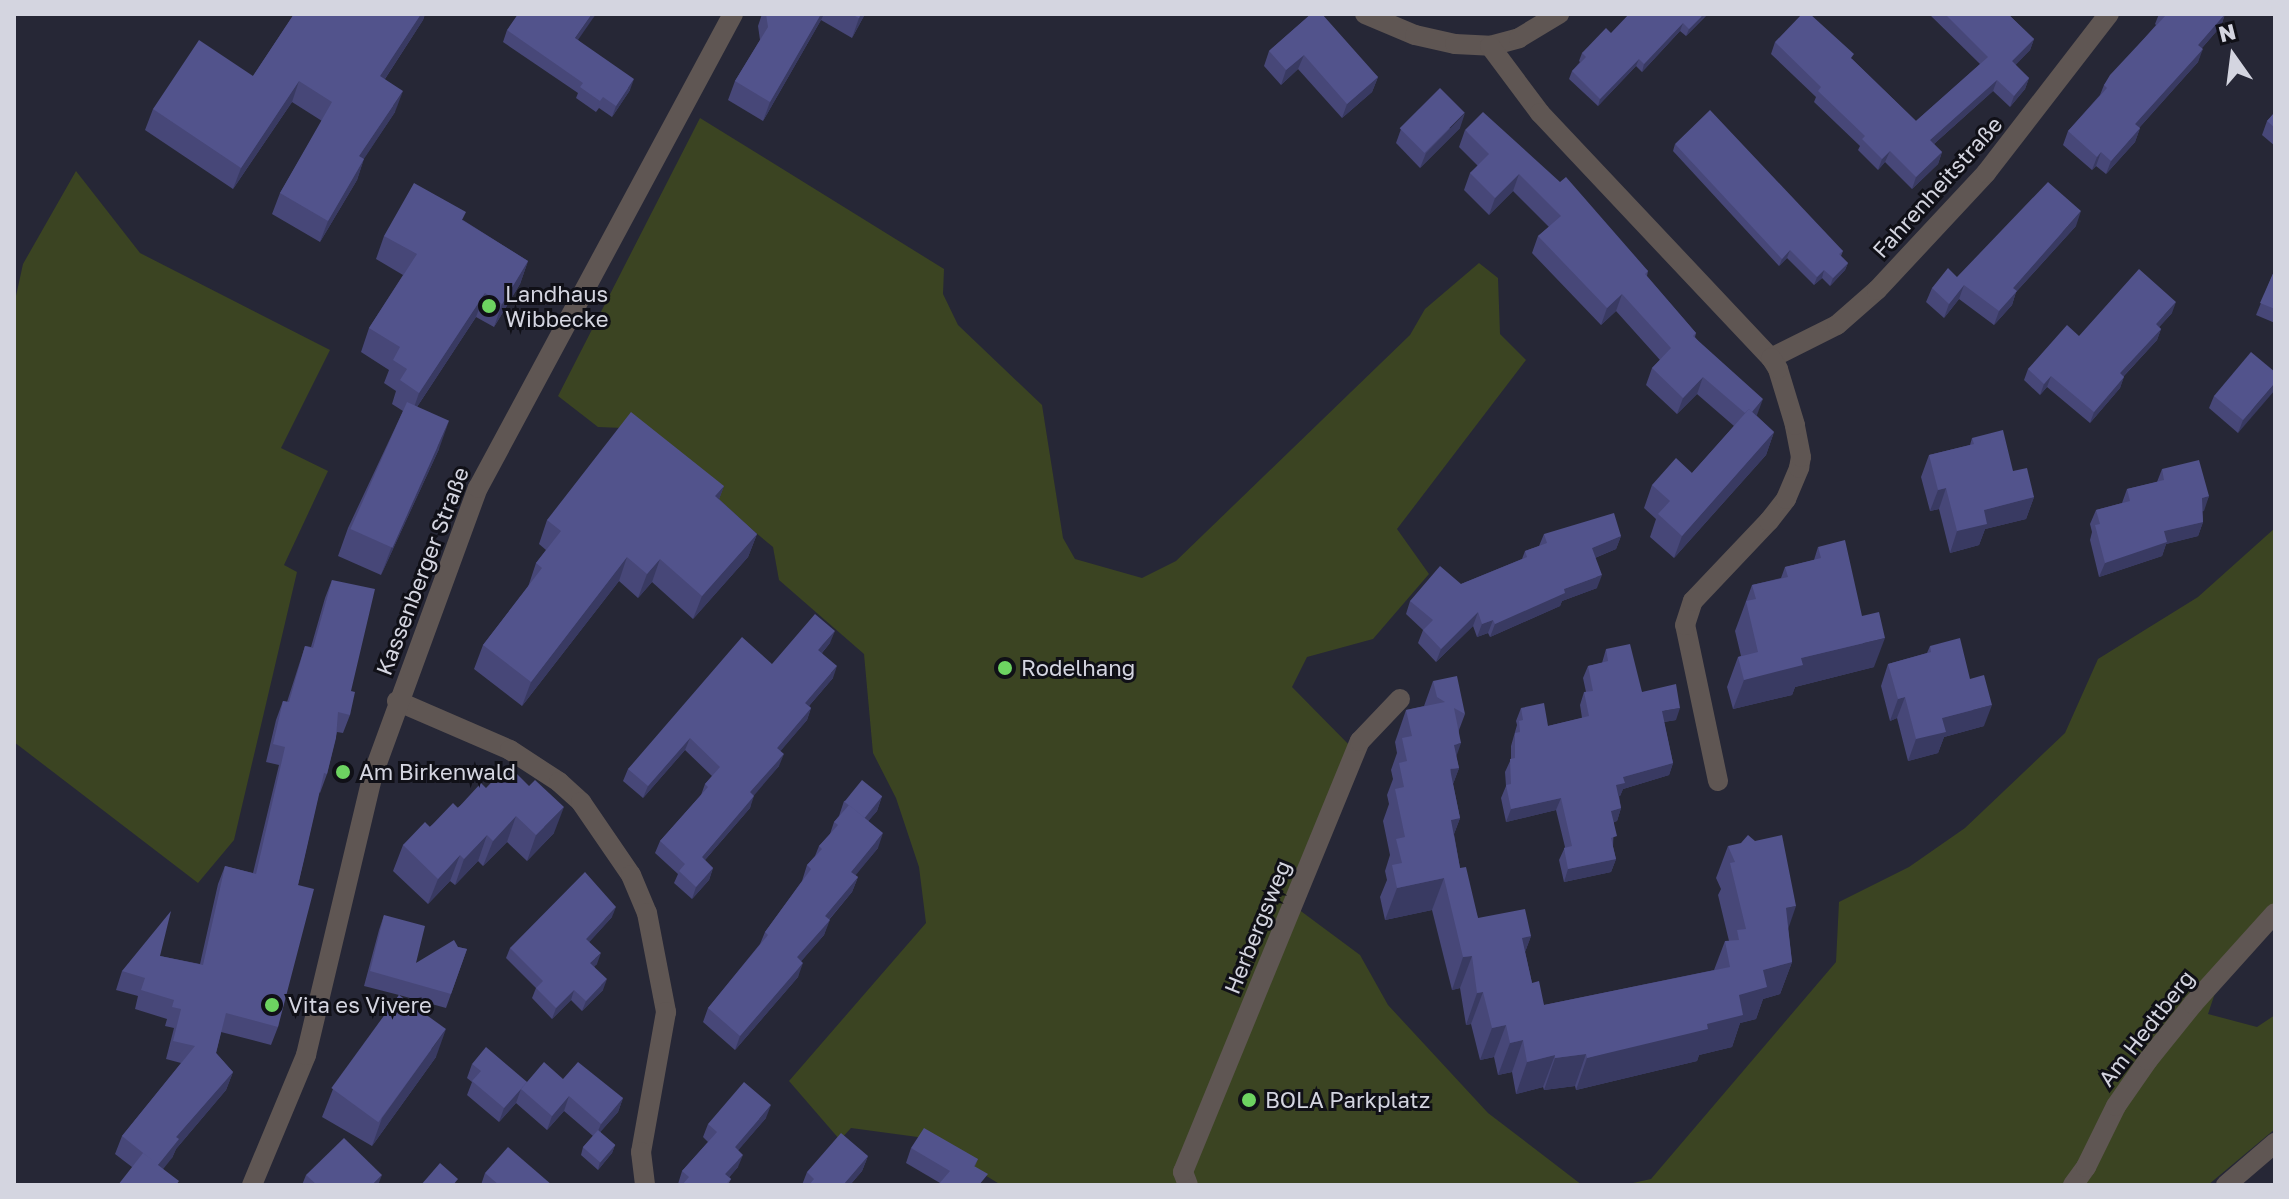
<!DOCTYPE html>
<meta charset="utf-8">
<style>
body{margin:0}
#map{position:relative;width:2289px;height:1199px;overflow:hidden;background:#262736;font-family:"Golos Text",sans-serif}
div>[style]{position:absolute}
.green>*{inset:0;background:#3b4422}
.minor>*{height:20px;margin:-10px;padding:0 10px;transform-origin:10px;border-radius:10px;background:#5f5653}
.tertiary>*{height:20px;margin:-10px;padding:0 10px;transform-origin:10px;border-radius:10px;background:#5f5653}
.wall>*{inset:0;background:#474778}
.shaded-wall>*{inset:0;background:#393a62}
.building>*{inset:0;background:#52538c;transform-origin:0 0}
.dots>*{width:22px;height:22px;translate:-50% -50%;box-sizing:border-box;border:4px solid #101017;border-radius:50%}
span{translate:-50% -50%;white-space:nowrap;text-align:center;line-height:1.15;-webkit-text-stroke:6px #101017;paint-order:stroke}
.street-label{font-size:22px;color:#d4d5e0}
.poi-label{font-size:22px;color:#d4d5e0}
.left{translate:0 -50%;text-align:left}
.frame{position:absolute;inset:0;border:16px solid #d4d5e0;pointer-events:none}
.north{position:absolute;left:2193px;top:16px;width:80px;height:80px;-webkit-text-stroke:6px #101017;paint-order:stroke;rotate:346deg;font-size:22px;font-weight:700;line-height:32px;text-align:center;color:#d4d5e0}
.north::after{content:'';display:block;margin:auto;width:28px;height:36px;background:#d4d5e0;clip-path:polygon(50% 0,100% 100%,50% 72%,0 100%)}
</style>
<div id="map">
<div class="green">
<i style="clip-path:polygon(700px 118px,944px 269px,943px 294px,958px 325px,1042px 405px,1063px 538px,1075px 559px,1142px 578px,1176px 561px,1410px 335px,1425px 309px,1479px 263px,1498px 278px,1500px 334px,1526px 360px,1397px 529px,1429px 574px,1373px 639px,1307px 657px,1292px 687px,1361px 757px,1294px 906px,1360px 955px,1388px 1005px,1488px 1113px,1582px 1185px,1001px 1185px,925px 1138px,851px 1128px,840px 1140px,789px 1081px,926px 923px,919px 867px,896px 798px,873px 753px,864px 654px,779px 580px,773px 547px,674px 465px,623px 428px,598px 427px,558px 396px)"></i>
<i style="clip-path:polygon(76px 171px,140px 253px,330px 350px,281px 448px,328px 471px,284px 565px,297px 572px,234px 840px,198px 883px,14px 742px,14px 305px,23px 264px)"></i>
<i style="clip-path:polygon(2275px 528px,2275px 902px,2228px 954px,2208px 1014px,2257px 1027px,2275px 1015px,2275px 1129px,2208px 1185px,1624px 1185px,1651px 1179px,1836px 962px,1839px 902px,1909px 867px,1965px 828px,2065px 733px,2098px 659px,2198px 597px)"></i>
</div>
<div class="minor">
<i style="left:1365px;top:14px;width:54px;rotate:22.8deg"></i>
<i style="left:1415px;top:35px;width:41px;rotate:12.7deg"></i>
<i style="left:1455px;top:44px;width:35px;rotate:3deg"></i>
<i style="left:1490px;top:46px;width:30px;rotate:-15deg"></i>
<i style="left:1519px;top:38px;width:47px;rotate:-31deg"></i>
<i style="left:1490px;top:46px;width:84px;rotate:53.3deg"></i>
<i style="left:1540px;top:113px;width:337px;rotate:46.7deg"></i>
<i style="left:1771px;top:358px;width:74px;rotate:-26.6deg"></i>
<i style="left:1837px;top:325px;width:53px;rotate:-41.2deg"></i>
<i style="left:1877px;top:290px;width:160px;rotate:-47deg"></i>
<i style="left:1986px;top:173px;width:201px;rotate:-52.3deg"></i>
<i style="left:397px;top:701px;width:123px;rotate:23.4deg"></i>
<i style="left:510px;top:750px;width:59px;rotate:33.1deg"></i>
<i style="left:559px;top:782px;width:30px;rotate:42deg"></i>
<i style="left:581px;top:802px;width:88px;rotate:55.6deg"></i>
<i style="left:631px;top:875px;width:41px;rotate:67.2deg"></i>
<i style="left:647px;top:913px;width:101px;rotate:79.1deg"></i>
<i style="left:666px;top:1012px;width:142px;rotate:100.1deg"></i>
<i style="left:641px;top:1152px;width:33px;rotate:83deg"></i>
<i style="left:1718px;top:781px;width:159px;rotate:-101.9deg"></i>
<i style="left:1685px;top:625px;width:25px;rotate:-72deg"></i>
<i style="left:1693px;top:601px;width:110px;rotate:-46.5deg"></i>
<i style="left:1769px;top:521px;width:28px;rotate:-52deg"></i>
<i style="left:1786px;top:499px;width:34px;rotate:-67deg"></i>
<i style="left:1799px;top:468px;width:11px;rotate:-80deg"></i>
<i style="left:1801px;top:457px;width:33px;rotate:-101deg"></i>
<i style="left:1795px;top:425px;width:59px;rotate:-106.9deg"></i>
<i style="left:1778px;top:369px;width:13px;rotate:-122deg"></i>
<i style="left:1188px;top:1185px;width:14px;rotate:-111deg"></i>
<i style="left:1183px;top:1172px;width:466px;rotate:-67.7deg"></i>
<i style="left:1360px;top:741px;width:58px;rotate:-46.4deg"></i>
<i style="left:2073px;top:1185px;width:22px;rotate:-54deg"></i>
<i style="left:2086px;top:1167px;width:68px;rotate:-63.8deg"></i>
<i style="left:2116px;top:1106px;width:56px;rotate:-55.2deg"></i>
<i style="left:2148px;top:1060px;width:72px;rotate:-51.2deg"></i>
<i style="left:2193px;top:1004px;width:122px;rotate:-48deg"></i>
<i style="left:2226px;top:1185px;width:65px;rotate:-40.6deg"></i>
</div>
<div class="tertiary">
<i style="left:252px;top:1185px;width:141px;rotate:-67.4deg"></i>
<i style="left:306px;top:1055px;width:286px;rotate:-76.6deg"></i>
<i style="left:372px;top:777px;width:308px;rotate:-69.9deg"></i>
<i style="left:478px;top:488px;width:538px;rotate:-61.72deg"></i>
</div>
<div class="wall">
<i style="clip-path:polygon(294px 14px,425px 14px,423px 20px,385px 79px,395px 112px,364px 158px,357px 180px,320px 242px,272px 214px,280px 193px,322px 121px,292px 102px,233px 189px,145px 130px,153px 109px,253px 76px)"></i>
<i style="clip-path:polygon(762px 14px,865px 14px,852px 38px,821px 20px,763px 121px,728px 100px,735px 81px,760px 40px,758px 26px)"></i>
<i style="clip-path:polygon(1311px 14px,1378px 77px,1372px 92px,1342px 118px,1298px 69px,1281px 85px,1264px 66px,1269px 51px)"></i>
<i style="clip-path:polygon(1929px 14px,2008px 14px,2034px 39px,2030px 50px,2015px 65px,2029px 78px,2025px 89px,2010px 107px,1993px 91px,1934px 144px,1942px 152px,1938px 164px,1912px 189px,1885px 162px,1878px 170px,1858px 150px,1860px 146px,1814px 102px,1816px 97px,1771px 54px,1775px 42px,1852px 59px,1916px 121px,1980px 64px)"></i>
<i style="clip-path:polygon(2159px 14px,2225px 14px,2221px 26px,2202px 48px,2198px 62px,2139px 128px,2140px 128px,2135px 142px,2106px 174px,2096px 166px,2092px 170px,2063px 145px,2068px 131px,2100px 95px,2104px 85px,2156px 25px,2155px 24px)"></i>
<i style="clip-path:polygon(1706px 16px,1686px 36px,1680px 31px,1642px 72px,1636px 66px,1598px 106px,1569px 79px,1572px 71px,1580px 62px,1579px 61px,1582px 53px,1611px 33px)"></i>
<i style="clip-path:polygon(507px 30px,578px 40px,630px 90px,612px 117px,599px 108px,596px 112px,576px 98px,578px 93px,503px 42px)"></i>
<i style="clip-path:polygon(2275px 112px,2275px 146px,2262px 135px,2267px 121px)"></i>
<i style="clip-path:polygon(1460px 128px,1420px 168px,1396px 143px,1401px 129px)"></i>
<i style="clip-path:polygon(1465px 130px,1648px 271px,1647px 276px,1696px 333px,1695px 337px,1757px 416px,1774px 432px,1766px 455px,1674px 558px,1650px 537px,1656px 519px,1644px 508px,1652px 485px,1692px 473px,1734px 426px,1697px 394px,1677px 414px,1646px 385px,1652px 368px,1660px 360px,1616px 311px,1601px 325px,1532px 253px,1538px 236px,1549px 227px,1513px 191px,1489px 215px,1464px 190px,1470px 173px,1478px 166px,1459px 147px)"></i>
<i style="clip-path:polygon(1675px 144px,1843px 251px,1841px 256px,1848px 263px,1845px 270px,1830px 286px,1822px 278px,1814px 285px,1787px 258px,1779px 266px,1673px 151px)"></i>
<i style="clip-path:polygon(463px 220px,528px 261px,520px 284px,494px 327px,476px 317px,417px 407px,439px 449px,381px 575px,338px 556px,348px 528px,403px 411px,392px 404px,396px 391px,384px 383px,389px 370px,361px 352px,369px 328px,403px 275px,376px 259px,384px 236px)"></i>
<i style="clip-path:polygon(2076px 226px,2016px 292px,2012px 305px,1994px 325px,1959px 299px,1944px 318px,1926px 302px,1932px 288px)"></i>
<i style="clip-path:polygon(2275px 269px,2275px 323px,2256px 315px)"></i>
<i style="clip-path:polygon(2172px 313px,2159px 327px,2161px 329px,2157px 340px,2124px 376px,2120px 388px,2090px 423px,2047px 387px,2040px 395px,2024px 380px,2028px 369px,2079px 336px)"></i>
<i style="clip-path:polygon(2275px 372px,2238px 433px,2209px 408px,2214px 396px)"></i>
<i style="clip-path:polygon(1972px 438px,2013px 471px,2034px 497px,2026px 519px,1985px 529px,1979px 545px,1950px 553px,1939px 509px,1930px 511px,1921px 477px,1929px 455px,1970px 445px)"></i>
<i style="clip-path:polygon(2162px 469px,2209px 496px,2202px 511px,2203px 522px,2198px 536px,2166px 544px,2162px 556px,2099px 577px,2090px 540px,2092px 532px,2090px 524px,2096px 510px,2122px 503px,2127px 489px,2157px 482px)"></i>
<i style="clip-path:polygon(724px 486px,719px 499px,757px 534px,748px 557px,693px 619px,652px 582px,638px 598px,619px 581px,522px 706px,474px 669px,483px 645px,528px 587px,536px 563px,546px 550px,539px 544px,547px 520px)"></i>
<i style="clip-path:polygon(1544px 534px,1621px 536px,1616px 549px,1595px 558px,1597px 588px,1562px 601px,1560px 606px,1490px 637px,1488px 633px,1477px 637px,1473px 626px,1436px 662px,1418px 643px,1423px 630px,1406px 614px,1410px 601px,1461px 584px,1522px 559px,1525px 551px,1539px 546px)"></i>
<i style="clip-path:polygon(1818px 547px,1874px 667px,1795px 687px,1792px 695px,1733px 709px,1727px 687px,1738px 657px,1741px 656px,1735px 631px,1752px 585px,1781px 578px,1785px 567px,1814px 560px)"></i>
<i style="clip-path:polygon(332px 580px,351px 691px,350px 715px,343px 733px,337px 732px,327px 774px,320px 793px,319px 792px,298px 885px,278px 1027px,271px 1045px,221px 1032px,216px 1053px,233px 1072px,226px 1090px,176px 1149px,172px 1158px,132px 1167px,115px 1154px,122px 1136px,181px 1063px,166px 1059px,174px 1028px,165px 1026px,167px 1019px,135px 1009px,138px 996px,116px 990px,122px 971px,160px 956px,200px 964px,218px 884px,225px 866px,253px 873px,279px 765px,266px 762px,276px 720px,283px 701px,287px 702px,305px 646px,311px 647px,325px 598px)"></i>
<i style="clip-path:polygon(830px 643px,822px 653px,833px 678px,809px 706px,811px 708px,807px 720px,780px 751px,779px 766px,753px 795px,750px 808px,705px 860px,713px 868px,709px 880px,692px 899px,674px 883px,678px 874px,655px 853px,660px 841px,701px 795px,705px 784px,712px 776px,685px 750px,643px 798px,623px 781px,628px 769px,772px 664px)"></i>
<i style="clip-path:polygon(1930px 646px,1984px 726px,1944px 737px,1938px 753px,1908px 761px,1897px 718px,1890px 721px,1881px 686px,1888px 664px,1927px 653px)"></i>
<i style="clip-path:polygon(1606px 649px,1642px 692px,1676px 720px,1664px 722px,1673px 763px,1669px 775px,1623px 789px,1620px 796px,1619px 796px,1621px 808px,1617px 821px,1614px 822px,1613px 847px,1616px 859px,1611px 872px,1564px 882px,1559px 860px,1565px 847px,1556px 810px,1506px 822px,1501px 798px,1506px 786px,1505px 772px,1511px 759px,1511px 746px,1517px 725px,1516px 721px,1521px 708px,1548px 726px,1582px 718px,1580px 705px,1584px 692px,1586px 692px,1583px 678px,1588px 666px,1602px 663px)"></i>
<i style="clip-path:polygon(1433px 681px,1465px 714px,1459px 730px,1456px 756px,1459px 768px,1453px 784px,1460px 818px,1454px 834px,1460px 868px,1478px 918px,1531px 936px,1525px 952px,1532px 983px,1544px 1005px,1714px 970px,1725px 941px,1729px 941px,1718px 895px,1721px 889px,1716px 878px,1728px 846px,1788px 929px,1792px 962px,1780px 994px,1763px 999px,1756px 1019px,1740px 1023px,1732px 1047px,1699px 1055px,1697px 1061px,1576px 1090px,1575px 1086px,1544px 1090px,1543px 1087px,1516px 1094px,1512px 1072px,1498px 1075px,1494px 1057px,1480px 1060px,1471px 1024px,1466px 1025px,1460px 988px,1452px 990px,1432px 910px,1385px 920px,1380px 897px,1387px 880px,1385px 871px,1390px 855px,1383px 821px,1389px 804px,1387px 795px,1393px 779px,1391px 770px,1397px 753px,1395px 742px,1406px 710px,1424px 706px)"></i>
<i style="clip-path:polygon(486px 788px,554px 833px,527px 861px,507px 842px,483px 866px,478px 861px,455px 885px,450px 881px,428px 904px,393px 871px,403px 845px)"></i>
<i style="clip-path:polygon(882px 796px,877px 811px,868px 821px,878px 848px,855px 875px,858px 877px,852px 892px,829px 920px,824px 935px,801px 961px,798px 977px,735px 1050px,703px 1022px,708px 1008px,760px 944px,765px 932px,802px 881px,807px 865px,815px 856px,819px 846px,830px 834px,834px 822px,839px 816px,844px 801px)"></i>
<i style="clip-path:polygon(384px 915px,416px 963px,458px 947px,467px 949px,446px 1008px,399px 995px,436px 1057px,372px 1146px,322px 1117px,333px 1089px,399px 995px,364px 986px,379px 930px)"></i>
<i style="clip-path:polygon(612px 917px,589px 942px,597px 964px,594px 966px,603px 990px,582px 1011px,571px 1000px,552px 1019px,532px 998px,536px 988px,506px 958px,510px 948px)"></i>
<i style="clip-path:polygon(472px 1064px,527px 1082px,563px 1079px,623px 1098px,618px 1112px,600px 1132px,615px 1145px,612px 1153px,598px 1170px,581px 1155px,583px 1147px,593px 1136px,564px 1111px,547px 1130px,516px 1103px,499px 1122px,467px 1095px,472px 1082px,467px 1078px)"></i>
<i style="clip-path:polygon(766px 1118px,738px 1150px,738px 1167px,729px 1177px,731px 1179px,728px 1185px,679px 1185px,678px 1184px,682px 1171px,708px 1142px,703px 1137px,708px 1124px)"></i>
<i style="clip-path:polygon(911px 1148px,978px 1159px,975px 1166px,940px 1183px,906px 1163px)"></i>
<i style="clip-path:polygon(868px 1156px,862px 1171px,850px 1185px,802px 1185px,807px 1172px)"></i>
<i style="clip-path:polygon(485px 1173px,552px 1185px,481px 1185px)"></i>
<i style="clip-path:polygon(306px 1175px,378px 1185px,302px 1185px)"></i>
</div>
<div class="shaded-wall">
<i style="clip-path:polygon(421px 14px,425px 14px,423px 20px,373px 97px,380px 76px)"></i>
<i style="clip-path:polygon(592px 14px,596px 14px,571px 50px,575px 38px)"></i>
<i style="clip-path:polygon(821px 14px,824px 14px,821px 20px,763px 121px,770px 102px)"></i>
<i style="clip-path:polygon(861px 14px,865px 14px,852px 38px,859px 18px)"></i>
<i style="clip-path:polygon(1704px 14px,1707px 14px,1686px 36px,1689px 29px)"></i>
<i style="clip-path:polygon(2225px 14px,2221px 26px,2193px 58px,2198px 45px)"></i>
<i style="clip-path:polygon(1683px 23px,1680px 31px,1642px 72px,1644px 64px)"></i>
<i style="clip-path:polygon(2034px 39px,2030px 50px,2008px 73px,2012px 61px)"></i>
<i style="clip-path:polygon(2203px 49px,2198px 62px,2130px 138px,2135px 124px)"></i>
<i style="clip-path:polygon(1304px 55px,1298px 69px,1281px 85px,1286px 70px)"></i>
<i style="clip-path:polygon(1639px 59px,1636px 66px,1598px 106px,1600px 99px)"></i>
<i style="clip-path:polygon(1378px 77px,1372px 92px,1342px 118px,1347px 104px)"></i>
<i style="clip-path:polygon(2029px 78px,2025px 89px,2010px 107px,2014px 96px)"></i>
<i style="clip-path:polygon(634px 79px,630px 90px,612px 117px,616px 106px)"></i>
<i style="clip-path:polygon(1997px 80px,1993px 91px,1926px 151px,1930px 140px)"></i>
<i style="clip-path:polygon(299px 81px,292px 102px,233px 189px,241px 168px)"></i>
<i style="clip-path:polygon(403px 91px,395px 112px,352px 177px,359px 156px)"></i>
<i style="clip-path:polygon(1465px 113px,1460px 128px,1420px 168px,1426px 153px)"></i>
<i style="clip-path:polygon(2140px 128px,2135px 142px,2106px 174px,2111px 161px)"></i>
<i style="clip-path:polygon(1890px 151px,1885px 162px,1878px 170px,1882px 159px)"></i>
<i style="clip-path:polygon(1942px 152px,1938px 164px,1912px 189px,1916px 177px)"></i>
<i style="clip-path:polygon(2101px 152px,2096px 166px,2092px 170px,2097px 157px)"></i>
<i style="clip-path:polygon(364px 159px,357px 180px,320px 242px,328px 221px)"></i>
<i style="clip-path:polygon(1519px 174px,1513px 191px,1489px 215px,1495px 198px)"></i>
<i style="clip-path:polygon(2081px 211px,2076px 226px,2016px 292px,2012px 305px,1994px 325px,1999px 311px,2013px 288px)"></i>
<i style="clip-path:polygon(1790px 250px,1787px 258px,1779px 266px,1782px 259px)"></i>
<i style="clip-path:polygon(528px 261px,520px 284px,494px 327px,502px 304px)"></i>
<i style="clip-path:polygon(1848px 263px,1845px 270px,1830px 286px,1833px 278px)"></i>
<i style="clip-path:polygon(1824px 270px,1822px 278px,1814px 285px,1817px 277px)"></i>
<i style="clip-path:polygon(1964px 285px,1959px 299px,1944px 318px,1949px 304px)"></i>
<i style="clip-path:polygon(485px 293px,476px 317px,411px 416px,419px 393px)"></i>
<i style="clip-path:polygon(1622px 294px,1616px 311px,1601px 325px,1607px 308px)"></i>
<i style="clip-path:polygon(2176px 302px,2172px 313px,2152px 335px,2156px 324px)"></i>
<i style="clip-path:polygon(2161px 329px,2157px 340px,2116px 384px,2120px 373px)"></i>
<i style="clip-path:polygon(2051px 376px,2047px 387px,2040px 395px,2044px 384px)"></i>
<i style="clip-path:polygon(1703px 377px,1697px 394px,1677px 414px,1683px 398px)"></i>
<i style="clip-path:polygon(2124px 377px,2120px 388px,2090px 423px,2094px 412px)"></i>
<i style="clip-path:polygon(2275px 383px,2275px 390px,2238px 433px,2243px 420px)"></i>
<i style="clip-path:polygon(1763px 399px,1757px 415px,1742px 433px,1748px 416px)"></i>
<i style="clip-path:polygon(449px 421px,439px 449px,381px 575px,392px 546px)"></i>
<i style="clip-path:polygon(1774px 432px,1766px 455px,1674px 558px,1682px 536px)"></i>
<i style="clip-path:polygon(724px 486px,715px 510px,715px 496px)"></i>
<i style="clip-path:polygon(1946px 488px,1939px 509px,1930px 511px,1938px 490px)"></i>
<i style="clip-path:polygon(2209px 496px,2204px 511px,2197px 513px,2202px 498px)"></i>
<i style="clip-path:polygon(2034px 497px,2026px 519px,1985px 529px,1979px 545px,1950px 553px,1957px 531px,1984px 510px)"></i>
<i style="clip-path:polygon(2203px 522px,2198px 536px,2166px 544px,2162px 556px,2099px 577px,2105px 563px,2164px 531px)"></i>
<i style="clip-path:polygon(757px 534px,748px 557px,693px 619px,702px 596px)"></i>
<i style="clip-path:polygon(1621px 536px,1616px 549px,1587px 561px,1592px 548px)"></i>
<i style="clip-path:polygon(627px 557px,619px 581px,522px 706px,531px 682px)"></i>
<i style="clip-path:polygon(660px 559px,652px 582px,638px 598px,647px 574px)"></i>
<i style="clip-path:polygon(1602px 575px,1597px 588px,1562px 601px,1560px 606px,1490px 637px,1495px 624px,1564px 589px)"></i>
<i style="clip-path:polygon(1478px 612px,1473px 626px,1436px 662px,1441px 649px)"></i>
<i style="clip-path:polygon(1493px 620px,1488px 633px,1477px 637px,1482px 624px)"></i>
<i style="clip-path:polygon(835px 631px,830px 643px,814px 662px,818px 650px)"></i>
<i style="clip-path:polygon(1885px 638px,1874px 667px,1795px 687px,1792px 695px,1733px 709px,1744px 680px,1801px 658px)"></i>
<i style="clip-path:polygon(837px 666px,833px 678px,801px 715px,805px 703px)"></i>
<i style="clip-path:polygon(1905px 697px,1897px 718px,1890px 721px,1898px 699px)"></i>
<i style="clip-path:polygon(1992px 705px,1984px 726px,1944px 737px,1938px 753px,1908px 761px,1916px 739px,1942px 718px)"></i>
<i style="clip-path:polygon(811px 708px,807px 720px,773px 760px,777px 748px)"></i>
<i style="clip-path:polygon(1680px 708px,1676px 720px,1657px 723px,1662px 711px)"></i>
<i style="clip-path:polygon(690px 738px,685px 750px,643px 798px,648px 786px)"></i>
<i style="clip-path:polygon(1461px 743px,1452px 769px,1459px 768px,1447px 800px,1454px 745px)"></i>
<i style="clip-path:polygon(784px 754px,779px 766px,746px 805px,750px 792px)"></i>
<i style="clip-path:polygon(1673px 763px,1669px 775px,1623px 789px,1620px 796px,1612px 798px,1616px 785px,1623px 777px)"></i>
<i style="clip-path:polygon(754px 796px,750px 808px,697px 869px,702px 857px)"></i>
<i style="clip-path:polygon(882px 796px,877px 811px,859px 832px,864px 817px)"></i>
<i style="clip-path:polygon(1561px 798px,1556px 810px,1506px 822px,1511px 809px)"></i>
<i style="clip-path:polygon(564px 807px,554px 833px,527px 861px,536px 835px)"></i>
<i style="clip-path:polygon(1621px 808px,1617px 821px,1607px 824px,1611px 811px)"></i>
<i style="clip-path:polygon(516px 816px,507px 842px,483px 866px,493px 841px)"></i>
<i style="clip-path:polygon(1460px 818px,1448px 850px,1451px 820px)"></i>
<i style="clip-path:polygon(883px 833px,878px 848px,846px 887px,851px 872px)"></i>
<i style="clip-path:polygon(487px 835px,478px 861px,455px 885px,464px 859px)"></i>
<i style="clip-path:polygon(460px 855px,450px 881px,428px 904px,438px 879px)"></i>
<i style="clip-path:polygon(1616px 859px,1611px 872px,1564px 882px,1568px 869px)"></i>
<i style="clip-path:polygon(713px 868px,709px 880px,692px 899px,696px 887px)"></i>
<i style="clip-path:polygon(858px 877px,852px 892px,819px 931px,825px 916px)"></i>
<i style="clip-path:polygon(1444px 878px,1432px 910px,1385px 920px,1397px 888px)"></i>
<i style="clip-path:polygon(1796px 906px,1785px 938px,1786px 908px)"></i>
<i style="clip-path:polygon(616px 907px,612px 917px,583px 949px,586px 939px)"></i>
<i style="clip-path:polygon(830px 920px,824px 935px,792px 972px,797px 957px)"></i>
<i style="clip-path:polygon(1531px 936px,1519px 968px,1522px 938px)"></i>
<i style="clip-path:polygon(601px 953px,597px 964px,587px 974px,590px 963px)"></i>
<i style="clip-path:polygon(1472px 956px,1460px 988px,1452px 990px,1463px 957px)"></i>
<i style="clip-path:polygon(1792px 962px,1780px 994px,1763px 999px,1756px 1019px,1740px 1023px,1732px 1047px,1699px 1055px,1697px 1061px,1576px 1090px,1587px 1058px,1707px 1024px,1763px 970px)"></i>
<i style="clip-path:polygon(803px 963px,798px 977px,735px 1050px,740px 1036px)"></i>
<i style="clip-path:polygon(607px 979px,603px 990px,582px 1011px,586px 1001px)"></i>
<i style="clip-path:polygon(574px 990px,571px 1000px,552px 1019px,556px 1008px)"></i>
<i style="clip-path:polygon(1483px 992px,1471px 1024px,1466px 1025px,1477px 993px)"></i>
<i style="clip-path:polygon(1506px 1025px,1494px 1057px,1480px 1060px,1492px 1028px)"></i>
<i style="clip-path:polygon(446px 1029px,436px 1057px,372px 1146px,382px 1118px)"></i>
<i style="clip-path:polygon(1523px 1040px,1512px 1072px,1498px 1075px,1510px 1043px)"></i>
<i style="clip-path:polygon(1586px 1054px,1575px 1086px,1544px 1090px,1555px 1058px)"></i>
<i style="clip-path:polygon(1555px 1055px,1543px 1087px,1516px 1094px,1527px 1062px)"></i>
<i style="clip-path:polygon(233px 1072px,226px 1090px,176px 1149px,172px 1158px,152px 1183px,158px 1165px,176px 1137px)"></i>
<i style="clip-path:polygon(521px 1089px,516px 1103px,499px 1122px,504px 1108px)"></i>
<i style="clip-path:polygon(569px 1096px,564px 1111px,547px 1130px,552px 1116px)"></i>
<i style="clip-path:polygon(623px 1098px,618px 1112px,595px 1138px,601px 1124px)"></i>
<i style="clip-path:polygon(771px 1105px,766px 1118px,730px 1160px,735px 1147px)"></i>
<i style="clip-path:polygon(615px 1145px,612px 1153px,598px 1170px,600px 1162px)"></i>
<i style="clip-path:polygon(743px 1155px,738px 1167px,723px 1185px,725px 1174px)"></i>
<i style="clip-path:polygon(868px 1156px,862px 1171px,850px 1185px,843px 1185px)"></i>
<i style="clip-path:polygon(382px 1175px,378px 1185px,372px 1185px)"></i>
</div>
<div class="building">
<i style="clip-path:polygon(294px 14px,421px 14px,380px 76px,403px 91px,359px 156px,364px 159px,328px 221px,280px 193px,332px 102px,299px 81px,241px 168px,153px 109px,199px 40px,253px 76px)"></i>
<i style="clip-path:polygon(518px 14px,592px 14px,575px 38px,634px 79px,616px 106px,603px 97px,600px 101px,580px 87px,583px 83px,507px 30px)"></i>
<i style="clip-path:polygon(766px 14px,821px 14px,770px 102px,735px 81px,768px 27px)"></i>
<i style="clip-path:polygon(851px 14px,861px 14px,859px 18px)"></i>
<i style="clip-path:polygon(1311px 14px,1322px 14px,1378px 77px,1347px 104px,1304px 55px,1286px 70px,1269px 51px)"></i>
<i style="clip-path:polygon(1629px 14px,1704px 14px,1689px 29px,1683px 23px,1644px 64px,1639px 59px,1600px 99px,1572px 71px,1586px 57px,1582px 53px,1606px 28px,1611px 33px)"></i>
<i style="clip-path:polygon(1802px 14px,1810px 14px,1854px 54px,1851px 58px,1916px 121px,1988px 57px,1945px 14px,2008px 14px,2034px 39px,2012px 61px,2029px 78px,2014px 96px,1997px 80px,1930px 140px,1942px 152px,1916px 177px,1890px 151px,1882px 159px,1862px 139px,1865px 136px,1818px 91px,1821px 87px,1775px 42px)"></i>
<i style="clip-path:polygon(2165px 14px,2225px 14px,2198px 45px,2203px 49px,2135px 124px,2140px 128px,2111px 161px,2101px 152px,2097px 157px,2068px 131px,2107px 88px,2104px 85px,2110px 75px,2166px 15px)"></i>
<i style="left:1440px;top:88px;width:35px;height:57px;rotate:45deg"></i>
<i style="clip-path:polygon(1710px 110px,1843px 251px,1839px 254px,1848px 263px,1833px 278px,1824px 270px,1817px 277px,1790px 250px,1782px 259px,1675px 144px)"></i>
<i style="clip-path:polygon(1483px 112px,1560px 182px,1566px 177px,1648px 271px,1645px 274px,1696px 333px,1693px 336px,1763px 399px,1752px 412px,1749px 409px,1745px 413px,1703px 377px,1683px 398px,1652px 368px,1671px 348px,1622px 294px,1607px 308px,1538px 236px,1561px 216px,1519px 174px,1495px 198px,1470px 173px,1489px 154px,1465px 130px)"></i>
<i style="clip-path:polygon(2275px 112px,2275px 128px,2267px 121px)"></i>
<i style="clip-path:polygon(2048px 182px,2081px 211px,2013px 288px,2017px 291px,1999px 311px,1964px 285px,1949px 304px,1932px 288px,1948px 268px,1957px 277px)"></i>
<i style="clip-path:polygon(414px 183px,466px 212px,462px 220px,528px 261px,502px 304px,485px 293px,419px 393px,400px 380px,407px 369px,393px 360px,400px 347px,369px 328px,417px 254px,384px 236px)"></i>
<i style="clip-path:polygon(2139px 269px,2176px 302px,2156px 324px,2161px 329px,2120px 373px,2124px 377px,2094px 412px,2051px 376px,2044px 384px,2028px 369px,2067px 325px,2079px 336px)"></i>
<i style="clip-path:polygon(2275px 269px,2275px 309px,2260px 303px)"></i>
<i style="clip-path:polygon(2251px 352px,2275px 372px,2275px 383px,2243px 420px,2214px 396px)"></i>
<i style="left:407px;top:402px;width:46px;height:139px;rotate:24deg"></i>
<i style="clip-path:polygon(1749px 409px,1774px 432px,1682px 536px,1658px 514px,1670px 501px,1652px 485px,1676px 458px,1692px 473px)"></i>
<i style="clip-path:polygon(631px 412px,724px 486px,715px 496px,757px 534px,702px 596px,660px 559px,647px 574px,627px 557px,531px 682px,483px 645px,542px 568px,536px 563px,561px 531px,547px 520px)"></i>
<i style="clip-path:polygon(2003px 430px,2013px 471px,2027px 468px,2034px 497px,1984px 510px,1987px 524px,1957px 531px,1946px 488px,1938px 490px,1929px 455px,1974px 444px,1972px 438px)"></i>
<i style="clip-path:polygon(2199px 460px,2209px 496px,2202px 498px,2203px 522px,2164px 531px,2167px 542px,2105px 563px,2095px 525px,2100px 524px,2096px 510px,2130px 501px,2127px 489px,2164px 480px,2162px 469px)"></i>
<i style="clip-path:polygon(1614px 513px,1621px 536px,1592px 548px,1602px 575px,1564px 589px,1565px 593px,1495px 624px,1493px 620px,1482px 624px,1478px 612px,1441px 649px,1423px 630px,1433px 620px,1410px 601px,1440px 566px,1461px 584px,1527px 557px,1525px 551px,1547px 543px,1544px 534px)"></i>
<i style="clip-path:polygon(1845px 540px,1862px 616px,1879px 612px,1885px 638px,1801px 658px,1803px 665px,1744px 680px,1738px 657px,1758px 652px,1746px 601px,1756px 599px,1752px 585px,1788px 577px,1785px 567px,1821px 558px,1818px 547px)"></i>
<i style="clip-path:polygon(332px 580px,375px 589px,351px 691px,355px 692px,350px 715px,338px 712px,336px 738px,327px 774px,324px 773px,304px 860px,298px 885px,314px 889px,278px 1027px,226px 1013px,216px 1053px,233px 1072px,176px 1137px,179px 1139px,158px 1165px,179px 1181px,176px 1185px,118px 1185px,143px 1153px,152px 1160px,122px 1136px,195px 1046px,173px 1041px,181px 1009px,172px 1007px,174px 1000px,141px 990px,145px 978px,122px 971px,171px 911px,160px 956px,203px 965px,225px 866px,256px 874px,285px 747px,273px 744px,283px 701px,289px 702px,305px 646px,313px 648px)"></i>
<i style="clip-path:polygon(815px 614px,835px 631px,818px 650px,837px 666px,805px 703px,811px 708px,777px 748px,784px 754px,750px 792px,754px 796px,702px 857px,713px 868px,696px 887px,679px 871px,685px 864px,660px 841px,708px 787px,705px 784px,720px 767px,690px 738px,648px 786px,628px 769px,742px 637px,772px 664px)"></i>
<i style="clip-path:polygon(1960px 638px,1970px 679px,1984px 675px,1992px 705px,1942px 718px,1946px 732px,1916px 739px,1905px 697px,1898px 699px,1888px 664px,1931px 652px,1930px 646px)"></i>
<i style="clip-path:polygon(1630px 644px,1642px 692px,1676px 684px,1680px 708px,1662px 711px,1673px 763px,1623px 777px,1625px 783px,1616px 785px,1621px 808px,1611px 811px,1617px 836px,1611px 838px,1616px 859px,1568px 869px,1564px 848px,1572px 846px,1561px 798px,1511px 809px,1506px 785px,1511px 784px,1510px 759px,1515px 758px,1515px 733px,1520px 732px,1519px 721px,1523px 720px,1521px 708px,1544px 703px,1548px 726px,1589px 716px,1584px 692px,1593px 691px,1588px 666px,1608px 661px,1606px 649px)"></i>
<i style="clip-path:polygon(1457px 676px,1465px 714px,1454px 708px,1461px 743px,1454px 745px,1459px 768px,1450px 769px,1460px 818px,1451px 820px,1460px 868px,1466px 867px,1478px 918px,1525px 909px,1531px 936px,1522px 938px,1532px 983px,1539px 981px,1544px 1005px,1730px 967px,1725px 941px,1739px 940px,1737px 930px,1746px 929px,1730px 863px,1735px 862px,1728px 846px,1741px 843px,1748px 835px,1755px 841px,1782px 835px,1796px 906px,1786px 908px,1792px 962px,1763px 970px,1767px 987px,1739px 995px,1743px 1015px,1707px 1024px,1708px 1029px,1587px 1058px,1586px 1054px,1555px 1058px,1555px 1055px,1527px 1062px,1523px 1040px,1510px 1043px,1506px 1025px,1492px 1028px,1483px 992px,1477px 993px,1472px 956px,1463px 957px,1444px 878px,1397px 888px,1392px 865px,1402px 863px,1396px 839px,1405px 837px,1395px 789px,1404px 787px,1399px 763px,1407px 761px,1402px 738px,1412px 736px,1406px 710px,1445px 702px,1437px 697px,1433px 681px)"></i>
<i style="clip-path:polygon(508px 765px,529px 786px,535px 780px,564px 807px,536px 835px,516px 816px,493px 841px,487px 835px,464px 859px,460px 855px,438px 879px,403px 845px,425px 822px,430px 827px,453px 803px,458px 808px,481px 783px,486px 788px)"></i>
<i style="left:862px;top:780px;width:26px;height:28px;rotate:39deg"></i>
<i style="clip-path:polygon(849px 805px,883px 833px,851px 872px,858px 877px,825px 916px,830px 920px,797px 957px,803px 963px,740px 1036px,708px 1008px,768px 935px,765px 932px,811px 869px,807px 865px,822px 849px,819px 846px,838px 825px,834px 822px)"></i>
<i style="clip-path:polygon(585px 872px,616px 907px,586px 939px,601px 953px,590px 963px,607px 979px,586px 1001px,574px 990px,556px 1008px,536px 988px,543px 981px,510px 948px)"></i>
<i style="clip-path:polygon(384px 915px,425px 926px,416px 963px,454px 940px,458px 947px,467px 949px,451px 994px,370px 971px)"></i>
<i style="left:399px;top:995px;width:58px;height:115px;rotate:36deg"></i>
<i style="clip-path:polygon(486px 1047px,527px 1082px,504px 1108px,472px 1081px,481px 1071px,472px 1064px)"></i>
<i style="clip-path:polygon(544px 1062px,563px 1079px,578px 1062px,623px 1098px,601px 1124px,569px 1096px,552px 1116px,521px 1089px)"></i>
<i style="clip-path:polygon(744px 1082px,771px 1105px,735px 1147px,743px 1155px,725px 1174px,731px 1179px,725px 1185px,682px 1185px,689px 1177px,682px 1171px,717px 1132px,708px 1124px)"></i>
<i style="clip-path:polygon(924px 1128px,978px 1159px,974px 1166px,988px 1174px,979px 1185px,938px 1185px,950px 1171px,911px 1148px)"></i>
<i style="left:598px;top:1130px;width:23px;height:23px;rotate:41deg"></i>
<i style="clip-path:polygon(841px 1133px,868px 1156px,843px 1185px,809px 1185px,814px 1179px,807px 1172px)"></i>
<i style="clip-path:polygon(344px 1138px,382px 1175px,372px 1185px,317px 1185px,306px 1175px)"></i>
<i style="clip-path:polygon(508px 1147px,552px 1185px,499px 1185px,485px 1173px)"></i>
<i style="clip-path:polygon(440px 1163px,458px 1179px,453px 1185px,421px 1185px)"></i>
</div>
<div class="dots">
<i style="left:489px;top:306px;background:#6dd361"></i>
<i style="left:1005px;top:668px;background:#6dd361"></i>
<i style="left:343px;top:772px;background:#6dd361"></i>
<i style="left:272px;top:1005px;background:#6dd361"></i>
<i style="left:1249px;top:1100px;background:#6dd361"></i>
</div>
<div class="street-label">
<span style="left:1937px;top:187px;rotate:-48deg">Fahrenheitstraße</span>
<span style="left:422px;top:571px;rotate:-69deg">Kassenberger Straße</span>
<span style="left:1257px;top:927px;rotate:-68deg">Herbergsweg</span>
<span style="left:2146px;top:1028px;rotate:-52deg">Am Hedtberg</span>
</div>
<div class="poi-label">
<span class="left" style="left:505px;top:306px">Landhaus<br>Wibbecke</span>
<span class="left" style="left:1021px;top:668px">Rodelhang</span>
<span class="left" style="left:359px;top:772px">Am Birkenwald</span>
<span class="left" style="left:288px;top:1005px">Vita es Vivere</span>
<span class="left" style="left:1265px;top:1100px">BOLA Parkplatz</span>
</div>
<div class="frame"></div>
<div class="north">N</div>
</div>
